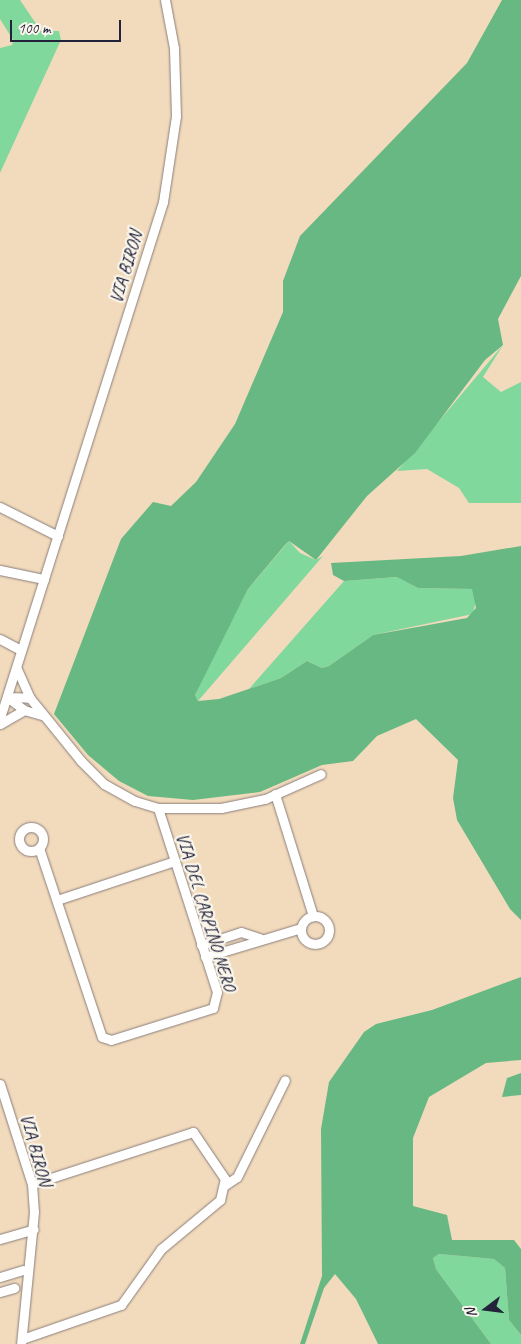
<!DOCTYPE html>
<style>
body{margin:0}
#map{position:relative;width:521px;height:1344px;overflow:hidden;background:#f2dbbc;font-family:Caveat,sans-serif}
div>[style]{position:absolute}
.green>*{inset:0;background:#81d89d}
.forest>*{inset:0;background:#68b884}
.roads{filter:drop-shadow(0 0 1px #8a7e7c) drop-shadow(0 0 1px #8a7e7c)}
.minor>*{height:9px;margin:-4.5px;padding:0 4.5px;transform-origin:4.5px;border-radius:4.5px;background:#fff}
.minor>.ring{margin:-4.5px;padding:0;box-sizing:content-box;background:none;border:9px solid #fff;border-radius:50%}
span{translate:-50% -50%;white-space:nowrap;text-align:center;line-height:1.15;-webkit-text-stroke:4.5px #fbf7ec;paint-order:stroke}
.street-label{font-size:18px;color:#22223b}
.north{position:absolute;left:461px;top:1284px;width:50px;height:50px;-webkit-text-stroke:4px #fbf7ec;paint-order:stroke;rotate:255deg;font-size:14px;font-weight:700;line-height:20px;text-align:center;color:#22223b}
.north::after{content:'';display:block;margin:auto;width:18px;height:22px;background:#22223b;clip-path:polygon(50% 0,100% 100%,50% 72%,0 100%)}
.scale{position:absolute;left:10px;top:20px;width:111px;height:22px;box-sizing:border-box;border:2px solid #22223b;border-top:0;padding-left:6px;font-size:15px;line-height:18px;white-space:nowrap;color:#22223b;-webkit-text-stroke:4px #fbf7ec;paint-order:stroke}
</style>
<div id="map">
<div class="green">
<i style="clip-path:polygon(0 0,20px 0,41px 31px,59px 31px,61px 40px,0 173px,0 48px,12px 45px,13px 40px,0 19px)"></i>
<i style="clip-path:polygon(503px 345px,483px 377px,501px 392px,521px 382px,521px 503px,469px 503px,459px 488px,427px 469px,397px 471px)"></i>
<i style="clip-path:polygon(289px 541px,300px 553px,316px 560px,323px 556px,198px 701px,195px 695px,203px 677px,248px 589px)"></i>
<i style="clip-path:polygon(398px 577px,418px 588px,472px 589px,477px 595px,473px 614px,373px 635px,329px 666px,322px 668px,307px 661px,281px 678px,249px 689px,344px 581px)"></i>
<i style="clip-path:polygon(439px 1254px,494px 1259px,505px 1268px,509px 1320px,521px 1335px,521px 1344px,491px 1344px,436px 1269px,433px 1258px)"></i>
</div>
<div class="forest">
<i style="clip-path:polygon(502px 0,521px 0,521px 276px,498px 319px,503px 345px,485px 360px,415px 453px,367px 496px,316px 560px,289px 541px,285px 545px,248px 589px,195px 695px,198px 701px,219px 699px,281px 678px,307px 661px,322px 668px,329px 666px,373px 635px,467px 618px,476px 608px,472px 589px,418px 588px,397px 577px,344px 581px,333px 575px,331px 563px,461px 556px,521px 546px,521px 920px,510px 909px,457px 820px,453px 798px,458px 760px,416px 719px,377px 736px,353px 761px,322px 765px,260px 792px,193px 800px,148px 796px,119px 781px,88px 755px,54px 714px,121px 539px,153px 502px,171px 506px,196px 482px,235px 424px,283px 312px,283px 281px,300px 236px,467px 63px)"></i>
<i style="clip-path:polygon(521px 977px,521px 1060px,486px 1063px,429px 1097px,413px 1138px,413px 1206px,447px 1215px,452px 1240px,514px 1240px,521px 1249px,521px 1335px,509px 1320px,505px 1268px,494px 1259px,439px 1254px,433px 1258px,436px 1269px,491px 1344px,378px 1344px,356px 1299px,335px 1274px,324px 1288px,305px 1344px,300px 1344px,322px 1276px,321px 1129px,329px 1082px,364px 1032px,376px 1024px,432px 1010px)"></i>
<i style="clip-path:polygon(521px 1073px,521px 1095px,502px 1097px,507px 1078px)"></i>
</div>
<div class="roads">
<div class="minor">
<i style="left:0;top:507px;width:65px;rotate:26.6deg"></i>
<i style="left:0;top:570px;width:45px;rotate:11.6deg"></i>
<i style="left:0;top:639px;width:24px;rotate:28deg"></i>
<i style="left:17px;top:669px;width:32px;rotate:66deg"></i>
<i style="left:30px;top:698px;width:81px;rotate:51deg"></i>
<i style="left:81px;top:761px;width:33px;rotate:45deg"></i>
<i style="left:104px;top:784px;width:35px;rotate:29deg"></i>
<i style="left:135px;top:801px;width:24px;rotate:17deg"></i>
<i style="left:158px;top:808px;width:63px"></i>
<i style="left:221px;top:808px;width:45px;rotate:-11.6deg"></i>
<i style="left:265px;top:799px;width:61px;rotate:-24.1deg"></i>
<i style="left:7px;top:697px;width:23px;rotate:2deg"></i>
<i style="left:7px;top:697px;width:21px;rotate:37deg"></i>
<i style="left:0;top:718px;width:541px;rotate:-72.47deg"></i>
<i style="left:163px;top:202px;width:87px;rotate:-81.4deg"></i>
<i style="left:176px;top:116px;width:68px;rotate:-91.7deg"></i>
<i style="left:174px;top:48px;width:49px;rotate:-100.6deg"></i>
<i style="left:0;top:724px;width:28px;rotate:-30deg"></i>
<i style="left:24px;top:710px;width:19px;rotate:16deg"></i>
<i style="left:275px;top:794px;width:128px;rotate:72.7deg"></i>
<i class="ring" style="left:19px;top:827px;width:15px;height:15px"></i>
<i style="left:39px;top:848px;width:199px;rotate:71.6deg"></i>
<i style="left:102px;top:1037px;width:9px;rotate:18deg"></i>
<i style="left:111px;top:1040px;width:107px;rotate:-17.4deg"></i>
<i style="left:213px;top:1008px;width:16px;rotate:-76deg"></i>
<i style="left:217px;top:992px;width:193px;rotate:-107.8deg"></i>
<i style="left:57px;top:900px;width:124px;rotate:-18.3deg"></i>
<i class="ring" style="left:301px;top:916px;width:19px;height:19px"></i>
<i style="left:201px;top:945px;width:42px;rotate:-18deg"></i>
<i style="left:241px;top:932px;width:20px;rotate:18deg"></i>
<i style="left:205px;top:957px;width:100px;rotate:-16.8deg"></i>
<i style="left:0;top:1084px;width:105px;rotate:72.3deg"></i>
<i style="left:32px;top:1184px;width:28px;rotate:86deg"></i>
<i style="left:34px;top:1212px;width:133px;rotate:95.6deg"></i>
<i style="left:225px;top:1185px;width:14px;rotate:-34deg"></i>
<i style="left:237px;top:1177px;width:108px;rotate:-63.7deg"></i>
<i style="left:0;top:1239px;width:35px;rotate:-16deg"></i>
<i style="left:0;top:1277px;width:24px;rotate:-17deg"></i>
<i style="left:0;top:1292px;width:15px;rotate:-16deg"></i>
<i style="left:22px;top:1339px;width:105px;rotate:-19deg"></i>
<i style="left:121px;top:1305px;width:69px;rotate:-54.5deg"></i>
<i style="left:161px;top:1249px;width:77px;rotate:-39.7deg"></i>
<i style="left:220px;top:1200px;width:22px;rotate:-77deg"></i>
<i style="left:225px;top:1179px;width:57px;rotate:-124.2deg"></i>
<i style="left:193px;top:1132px;width:169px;rotate:162.1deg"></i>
</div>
</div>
<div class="street-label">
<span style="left:126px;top:267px;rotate:-73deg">VIA BIRON</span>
<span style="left:206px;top:912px;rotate:73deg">VIA DEL CARPINO NERO</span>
<span style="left:36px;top:1150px;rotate:75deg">VIA BIRON</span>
</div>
<div class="north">N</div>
<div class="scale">100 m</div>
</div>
